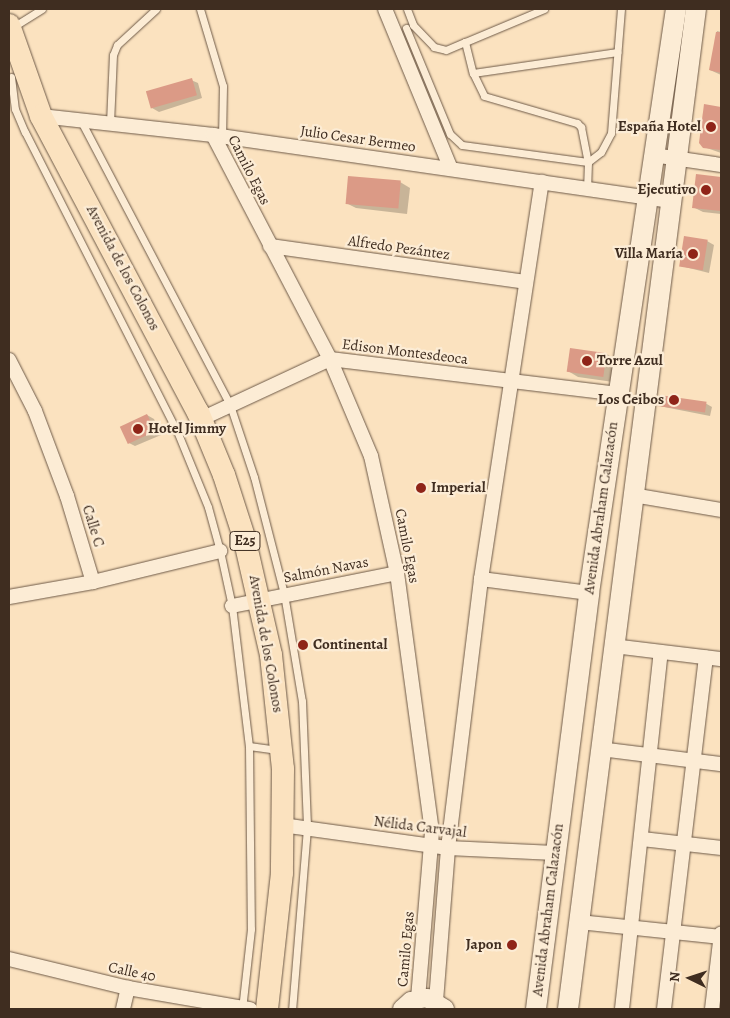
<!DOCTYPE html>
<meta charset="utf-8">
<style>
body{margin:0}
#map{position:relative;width:730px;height:1018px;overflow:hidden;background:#fbe2bf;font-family:Alegreya,serif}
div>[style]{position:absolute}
.shadow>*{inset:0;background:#0003}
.building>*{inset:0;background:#db9a86;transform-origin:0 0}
.roads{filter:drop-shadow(0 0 1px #6e5a48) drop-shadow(0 0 1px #6e5a48)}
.service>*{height:7px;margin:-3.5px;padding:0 3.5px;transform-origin:3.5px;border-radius:3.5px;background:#fcecd5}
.minor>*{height:14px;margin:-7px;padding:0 7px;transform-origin:7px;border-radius:7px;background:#fcecd5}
.tertiary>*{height:18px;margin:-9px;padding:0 9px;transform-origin:9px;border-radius:9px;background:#fcecd5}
.secondary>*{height:20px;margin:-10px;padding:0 10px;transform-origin:10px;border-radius:10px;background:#fcecd5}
.trunk>*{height:22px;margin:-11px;padding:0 11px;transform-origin:11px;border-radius:11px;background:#fbe2bf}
.dots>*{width:14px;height:14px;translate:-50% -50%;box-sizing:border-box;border:2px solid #fcecd5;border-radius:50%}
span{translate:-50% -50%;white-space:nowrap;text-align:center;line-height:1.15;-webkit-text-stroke:4.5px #fcecd5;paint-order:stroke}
.shield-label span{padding:1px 4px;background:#fcecd5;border:1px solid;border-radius:4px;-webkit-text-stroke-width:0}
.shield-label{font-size:14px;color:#3f2d20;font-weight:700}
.poi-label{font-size:15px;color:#3f2d20;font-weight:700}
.right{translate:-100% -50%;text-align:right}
.left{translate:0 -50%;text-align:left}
.street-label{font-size:15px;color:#3f2d20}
.frame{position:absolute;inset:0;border:10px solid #3f2d20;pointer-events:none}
.north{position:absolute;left:665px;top:953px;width:50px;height:50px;-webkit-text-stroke:4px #fcecd5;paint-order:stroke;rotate:274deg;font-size:14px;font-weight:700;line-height:20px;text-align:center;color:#3f2d20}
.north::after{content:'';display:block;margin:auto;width:18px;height:22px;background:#3f2d20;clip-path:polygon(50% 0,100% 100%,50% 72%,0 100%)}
</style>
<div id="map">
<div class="shadow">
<i style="clip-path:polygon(717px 31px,721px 32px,721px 75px,710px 70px)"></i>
<i style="clip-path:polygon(191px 80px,198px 83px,202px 98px,159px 112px,152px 108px)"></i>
<i style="clip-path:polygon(706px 106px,721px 108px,721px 153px,704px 147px)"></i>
<i style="clip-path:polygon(697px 176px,721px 179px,721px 214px,703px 212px,693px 207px)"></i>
<i style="clip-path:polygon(400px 182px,410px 188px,407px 214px,356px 208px,346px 203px)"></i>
<i style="clip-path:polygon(707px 241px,714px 245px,709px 273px,681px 266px)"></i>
<i style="clip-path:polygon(571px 349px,607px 354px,616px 360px,613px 382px,578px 377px,568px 371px)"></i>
<i style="clip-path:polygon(705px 403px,712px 407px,710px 416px,659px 406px)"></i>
<i style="clip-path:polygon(147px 415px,154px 419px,161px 435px,135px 446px,129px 443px)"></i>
</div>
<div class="building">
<i style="clip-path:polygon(716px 32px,721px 32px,721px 73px,709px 70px)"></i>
<i style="left:192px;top:78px;width:18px;height:48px;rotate:74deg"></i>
<i style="clip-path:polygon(704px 104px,721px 107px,721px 150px,703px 148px,699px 143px)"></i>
<i style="clip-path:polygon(696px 174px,721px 177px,721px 211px,692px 208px)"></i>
<i style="left:348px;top:176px;width:53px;height:28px;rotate:5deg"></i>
<i style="left:684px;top:236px;width:24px;height:31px;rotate:9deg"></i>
<i style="left:570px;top:348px;width:37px;height:24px;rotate:8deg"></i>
<i style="left:659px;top:395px;width:48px;height:11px;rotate:8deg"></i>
<i style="left:147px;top:414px;width:19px;height:30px;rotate:65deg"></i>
</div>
<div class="roads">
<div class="service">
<i style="left:200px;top:9px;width:80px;rotate:73.4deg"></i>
<i style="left:223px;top:86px;width:50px;rotate:91.1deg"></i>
<i style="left:407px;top:9px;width:17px;rotate:69deg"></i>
<i style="left:413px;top:25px;width:30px;rotate:46deg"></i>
<i style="left:434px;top:47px;width:12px;rotate:14deg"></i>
<i style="left:446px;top:50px;width:21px;rotate:-23deg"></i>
<i style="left:544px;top:9px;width:86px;rotate:157.3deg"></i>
<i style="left:465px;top:42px;width:32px;rotate:76deg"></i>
<i style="left:473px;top:73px;width:25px;rotate:64deg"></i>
<i style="left:484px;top:96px;width:97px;rotate:16.2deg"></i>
<i style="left:577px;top:123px;width:6px;rotate:45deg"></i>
<i style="left:581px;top:127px;width:36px;rotate:79deg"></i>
<i style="left:588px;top:162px;width:27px;rotate:92deg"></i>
<i style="left:13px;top:27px;width:34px;rotate:-32deg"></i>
<i style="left:406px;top:28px;width:115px;rotate:67.5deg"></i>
<i style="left:450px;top:134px;width:16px;rotate:43deg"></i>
<i style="left:462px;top:145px;width:127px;rotate:7.7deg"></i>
<i style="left:588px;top:162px;width:16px;rotate:-38deg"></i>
<i style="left:601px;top:152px;width:21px;rotate:-62deg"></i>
<i style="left:611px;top:133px;width:124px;rotate:-85.4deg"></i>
<i style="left:473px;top:73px;width:146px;rotate:-8.3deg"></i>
<i style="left:11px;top:77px;width:32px;rotate:83deg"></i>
<i style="left:15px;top:109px;width:25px;rotate:67deg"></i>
<i style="left:25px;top:132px;width:335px;rotate:63.1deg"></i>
<i style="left:177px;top:431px;width:82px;rotate:67.8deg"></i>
<i style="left:208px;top:507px;width:46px;rotate:74.7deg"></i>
<i style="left:220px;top:551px;width:56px;rotate:77.7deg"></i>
<i style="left:232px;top:606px;width:141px;rotate:83.1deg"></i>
<i style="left:249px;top:746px;width:183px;rotate:89.4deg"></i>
<i style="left:251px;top:929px;width:81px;rotate:96.4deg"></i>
<i style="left:81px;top:121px;width:321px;rotate:62.3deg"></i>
<i style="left:230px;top:405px;width:76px;rotate:71.6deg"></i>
<i style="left:254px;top:477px;width:121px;rotate:75.6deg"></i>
<i style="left:284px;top:594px;width:109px;rotate:80.5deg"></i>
<i style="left:302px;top:701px;width:127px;rotate:87.7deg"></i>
<i style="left:307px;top:828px;width:182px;rotate:94.7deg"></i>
<i style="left:110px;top:123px;width:68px;rotate:-87.5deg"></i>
<i style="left:113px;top:55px;width:11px;rotate:-68deg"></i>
<i style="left:117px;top:45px;width:53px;rotate:-42.7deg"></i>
<i style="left:249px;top:746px;width:29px;rotate:8deg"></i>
</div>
<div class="minor">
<i style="left:385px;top:9px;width:173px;rotate:67.6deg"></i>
<i style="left:41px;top:116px;width:173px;rotate:6.3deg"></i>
<i style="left:213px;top:135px;width:461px;rotate:8.2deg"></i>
<i style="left:213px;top:135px;width:253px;rotate:62.4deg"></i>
<i style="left:330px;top:359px;width:105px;rotate:67.1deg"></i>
<i style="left:371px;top:456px;width:120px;rotate:77.5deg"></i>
<i style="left:397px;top:573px;width:261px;rotate:82.3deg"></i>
<i style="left:432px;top:832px;width:167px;rotate:94.8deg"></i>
<i style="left:653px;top:155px;width:69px;rotate:8.4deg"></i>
<i style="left:270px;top:246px;width:258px;rotate:8deg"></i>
<i style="left:9px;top:360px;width:57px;rotate:63deg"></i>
<i style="left:35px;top:411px;width:91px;rotate:69.4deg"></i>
<i style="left:67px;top:496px;width:90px;rotate:73.2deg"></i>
<i style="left:93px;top:582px;width:131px;rotate:-13.7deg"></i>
<i style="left:201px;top:419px;width:142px;rotate:-24.9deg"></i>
<i style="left:330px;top:359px;width:290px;rotate:6.9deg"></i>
<i style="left:633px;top:495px;width:89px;rotate:9.7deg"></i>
<i style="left:481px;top:579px;width:109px;rotate:7.4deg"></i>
<i style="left:9px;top:597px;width:85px;rotate:-10.1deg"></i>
<i style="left:232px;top:606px;width:168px;rotate:-11.3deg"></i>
<i style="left:613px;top:646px;width:109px;rotate:6.9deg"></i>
<i style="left:600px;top:749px;width:122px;rotate:7.1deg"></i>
<i style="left:282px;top:825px;width:168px;rotate:7.9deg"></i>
<i style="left:448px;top:848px;width:107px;rotate:2.7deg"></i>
<i style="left:642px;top:839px;width:80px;rotate:6.5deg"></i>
<i style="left:579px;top:922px;width:143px;rotate:6deg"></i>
<i style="left:9px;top:959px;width:122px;rotate:13.7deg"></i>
<i style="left:128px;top:988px;width:124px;rotate:9.8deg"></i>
<i style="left:436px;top:1001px;width:153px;rotate:-85.5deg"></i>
<i style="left:448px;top:848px;width:271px;rotate:-83deg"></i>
<i style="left:481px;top:579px;width:402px;rotate:-81.3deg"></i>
<i style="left:123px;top:1009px;width:22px;rotate:-77deg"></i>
<i style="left:622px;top:1009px;width:359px;rotate:-83.8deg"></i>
<i style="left:664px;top:1009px;width:354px;rotate:-83.2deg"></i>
<i style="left:712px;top:1009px;width:76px;rotate:-83.2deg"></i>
</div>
<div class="tertiary">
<i style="left:402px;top:1009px;width:12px;rotate:-42deg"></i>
<i style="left:411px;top:1001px;width:16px;rotate:-11deg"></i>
<i style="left:427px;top:998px;width:21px;rotate:31deg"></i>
</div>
<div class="secondary">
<i style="left:536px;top:1009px;width:419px;rotate:-82.7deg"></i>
<i style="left:589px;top:593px;width:590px;rotate:-81.53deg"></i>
<i style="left:568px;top:1009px;width:1008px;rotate:-82.71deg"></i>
</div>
<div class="trunk">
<i style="left:9px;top:25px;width:96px;rotate:70.6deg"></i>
<i style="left:41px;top:116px;width:335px;rotate:62.1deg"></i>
<i style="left:198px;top:412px;width:68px;rotate:67.6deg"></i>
<i style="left:224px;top:475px;width:65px;rotate:72.1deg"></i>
<i style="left:244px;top:537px;width:121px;rotate:77.1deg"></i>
<i style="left:271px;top:655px;width:115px;rotate:84deg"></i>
<i style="left:283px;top:769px;width:104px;rotate:90.6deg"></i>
<i style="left:282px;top:873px;width:137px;rotate:96.3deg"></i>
</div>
</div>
<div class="dots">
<i style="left:711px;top:127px;background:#8f2418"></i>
<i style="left:706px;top:190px;background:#8f2418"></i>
<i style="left:693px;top:254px;background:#8f2418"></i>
<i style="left:587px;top:361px;background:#8f2418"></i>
<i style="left:674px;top:400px;background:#8f2418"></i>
<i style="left:138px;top:429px;background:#8f2418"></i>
<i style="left:421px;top:488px;background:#8f2418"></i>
<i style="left:303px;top:645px;background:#8f2418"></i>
<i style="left:512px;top:945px;background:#8f2418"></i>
</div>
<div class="shield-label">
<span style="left:245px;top:541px">E25</span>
</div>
<div class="poi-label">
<span class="right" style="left:701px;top:127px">España Hotel</span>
<span class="right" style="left:696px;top:190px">Ejecutivo</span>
<span class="right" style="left:683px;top:254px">Villa María</span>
<span class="left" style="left:597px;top:361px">Torre Azul</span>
<span class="right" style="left:664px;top:400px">Los Ceibos</span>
<span class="left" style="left:148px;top:429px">Hotel Jimmy</span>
<span class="left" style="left:431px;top:488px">Imperial</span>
<span class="left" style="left:313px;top:645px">Continental</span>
<span class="right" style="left:502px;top:945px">Japon</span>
</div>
<div class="street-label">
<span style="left:358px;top:139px;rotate:8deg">Julio Cesar Bermeo</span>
<span style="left:249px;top:170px;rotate:63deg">Camilo Egas</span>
<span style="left:399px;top:248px;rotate:8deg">Alfredo Pezántez</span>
<span style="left:123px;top:268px;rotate:62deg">Avenida de los Colonos</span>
<span style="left:405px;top:352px;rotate:7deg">Edison Montesdeoca</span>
<span style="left:601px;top:508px;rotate:-82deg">Avenida Abraham Calazacón</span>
<span style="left:93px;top:526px;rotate:73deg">Calle C</span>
<span style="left:407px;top:546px;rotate:79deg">Camilo Egas</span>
<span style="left:326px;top:570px;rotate:-11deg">Salmón Navas</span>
<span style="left:266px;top:644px;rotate:80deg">Avenida de los Colonos</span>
<span style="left:420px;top:827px;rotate:7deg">Nélida Carvajal</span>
<span style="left:548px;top:910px;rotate:-83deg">Avenida Abraham Calazacón</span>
<span style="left:406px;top:949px;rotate:-85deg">Camilo Egas</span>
<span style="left:132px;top:972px;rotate:12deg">Calle 40</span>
</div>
<div class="frame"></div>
<div class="north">N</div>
</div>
